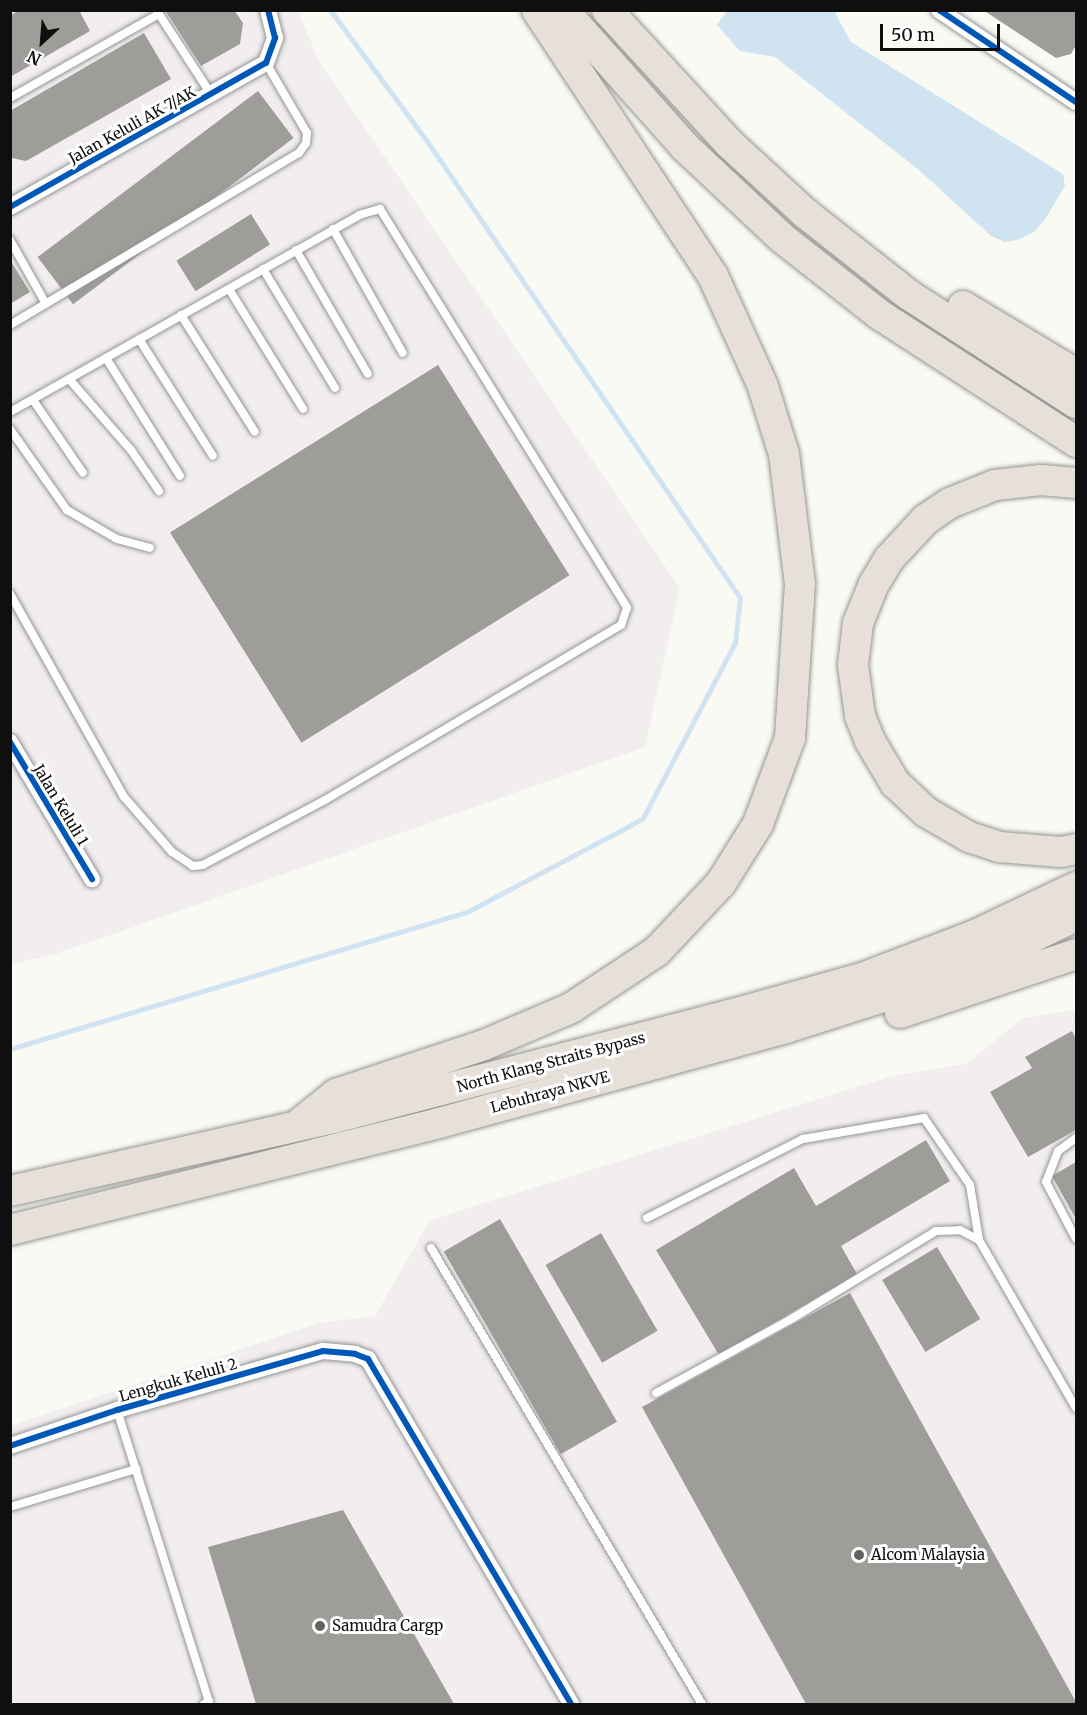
<!DOCTYPE html>
<style>
body{margin:0}
#map{position:relative;width:1087px;height:1715px;overflow:hidden;background:#fafaf5;font-family:Merriweather,serif}
div>[style]{position:absolute}
.industrial>*{inset:0;background:#f2eef0}
.water>*{inset:0;background:#cfe3f1}
.stream>*{height:4.5px;margin:-2.25px;padding:0 2.25px;transform-origin:2.25px;border-radius:2.25px;background:#cfe3f1}
.building>*{inset:0;background:#9e9d9a;transform-origin:0 0}
.roads{filter:drop-shadow(0 0 2px #959593) drop-shadow(0 0 2px #959593)}
.lane>*{height:8px;margin:-4px;padding:0 4px;transform-origin:4px;border-radius:4px;background:#fefefe}
.street>*{height:16px;margin:-8px;padding:0 8px;transform-origin:8px;border-radius:8px;background:#fefefe}
.highway>*{height:30px;margin:-15px;padding:0 15px;transform-origin:15px;border-radius:15px;background:#e7e0d8}
.cycleway>*{height:6px;margin:-3px;padding:0 3px;transform-origin:3px;border-radius:3px;background:#0057b8}
.dots>*{width:16px;height:16px;translate:-50% -50%;box-sizing:border-box;border:3px solid #fff;border-radius:50%}
span{translate:-50% -50%;white-space:nowrap;text-align:center;line-height:1.15;-webkit-text-stroke:6px #fff;paint-order:stroke}
.street-label{font-size:15px;color:#0f0f0f}
.poi-label{font-size:15px;color:#0f0f0f}
.left{translate:0 -50%;text-align:left}
.frame{position:absolute;inset:0;border:12px solid #0f0f0f;pointer-events:none}
.north{position:absolute;left:12px;top:12px;width:60px;height:60px;-webkit-text-stroke:4px #fff;paint-order:stroke;rotate:206deg;font-size:16px;font-weight:700;line-height:24px;text-align:center;color:#0f0f0f}
.north::after{content:'';display:block;margin:auto;width:21px;height:27px;background:#0f0f0f;clip-path:polygon(50% 0,100% 100%,50% 72%,0 100%)}
.scale{position:absolute;left:880px;top:24px;width:120px;height:27px;box-sizing:border-box;border:3px solid #0f0f0f;border-top:0;padding-left:8px;font-size:18px;line-height:21px;white-space:nowrap;color:#0f0f0f;-webkit-text-stroke:4px #fff;paint-order:stroke}
</style>
<div id="map">
<div class="industrial">
<i style="clip-path:polygon(11px 11px,298px 11px,319px 61px,680px 588px,645px 747px,56px 954px,11px 964px)"></i>
<i style="clip-path:polygon(1076px 1010px,1076px 1704px,11px 1704px,10px 1426px,319px 1323px,375px 1316px,430px 1220px,892px 1076px,966px 1064px,1023px 1018px)"></i>
</div>
<div class="water">
<i style="clip-path:polygon(727px 11px,834px 11px,851px 42px,1063px 174px,1065px 186px,1044px 221px,1034px 232px,1017px 240px,1005px 242px,991px 236px,919px 170px,775px 57px,740px 51px,717px 25px)"></i>
</div>
<div class="stream">
<i style="left:10px;top:1049px;width:477px;rotate:-16.7deg"></i>
<i style="left:467px;top:912px;width:173px;rotate:-27.9deg"></i>
<i style="left:620px;top:831px;width:26px;rotate:-29deg"></i>
<i style="left:643px;top:818px;width:198px;rotate:-62.3deg"></i>
<i style="left:735px;top:643px;width:45px;rotate:-83.7deg"></i>
<i style="left:740px;top:598px;width:552px;rotate:-124.44deg"></i>
<i style="left:428px;top:143px;width:165px;rotate:-126.4deg"></i>
</div>
<div class="building">
<i style="clip-path:polygon(19px 10px,79px 10px,90px 31px,10px 77px,10px 16px)"></i>
<i style="clip-path:polygon(165px 10px,234px 10px,243px 23px,240px 44px,201px 66px)"></i>
<i style="clip-path:polygon(983px 10px,1076px 10px,1076px 45px,1071px 54px,1056px 58px)"></i>
<i style="clip-path:polygon(144px 33px,171px 79px,26px 161px,12px 158px,10px 111px)"></i>
<i style="left:258px;top:91px;width:59px;height:276px;rotate:53deg"></i>
<i style="left:251px;top:214px;width:36px;height:88px;rotate:58deg"></i>
<i style="clip-path:polygon(10px 260px,30px 292px,10px 304px)"></i>
<i style="left:438px;top:365px;width:248px;height:316px;rotate:58deg"></i>
<i style="clip-path:polygon(1072px 1031px,1076px 1039px,1076px 1130px,1028px 1157px,990px 1092px,1032px 1068px,1025px 1057px)"></i>
<i style="clip-path:polygon(926px 1140px,950px 1181px,841px 1246px,857px 1274px,719px 1355px,656px 1250px,794px 1168px,816px 1206px)"></i>
<i style="clip-path:polygon(1076px 1162px,1076px 1219px,1052px 1176px)"></i>
<i style="left:500px;top:1219px;width:234px;height:65px;rotate:60deg"></i>
<i style="left:601px;top:1233px;width:113px;height:64px;rotate:60deg"></i>
<i style="left:937px;top:1247px;width:84px;height:64px;rotate:59deg"></i>
<i style="clip-path:polygon(850px 1293px,1076px 1702px,1076px 1704px,806px 1704px,642px 1407px)"></i>
<i style="clip-path:polygon(343px 1510px,454px 1704px,256px 1704px,208px 1547px)"></i>
</div>
<div class="roads">
<div class="lane">
<i style="left:157px;top:11px;width:99px;rotate:57deg"></i>
<i style="left:10px;top:98px;width:171px;rotate:-29.4deg"></i>
<i style="left:333px;top:229px;width:142px;rotate:60.6deg"></i>
<i style="left:10px;top:240px;width:73px;rotate:60.6deg"></i>
<i style="left:296px;top:250px;width:143px;rotate:59.9deg"></i>
<i style="left:263px;top:269px;width:139px;rotate:58.8deg"></i>
<i style="left:229px;top:289px;width:141px;rotate:58.3deg"></i>
<i style="left:181px;top:315px;width:138px;rotate:57.7deg"></i>
<i style="left:10px;top:325px;width:336px;rotate:-30.8deg"></i>
<i style="left:299px;top:153px;width:12px;rotate:-55deg"></i>
<i style="left:306px;top:143px;width:10px;rotate:-84deg"></i>
<i style="left:307px;top:133px;width:81px;rotate:-120.4deg"></i>
<i style="left:139px;top:339px;width:138px;rotate:57.7deg"></i>
<i style="left:106px;top:358px;width:139px;rotate:57.9deg"></i>
<i style="left:69px;top:379px;width:94px;rotate:48.9deg"></i>
<i style="left:131px;top:450px;width:50px;rotate:55.7deg"></i>
<i style="left:33px;top:400px;width:88px;rotate:55.6deg"></i>
<i style="left:10px;top:412px;width:401px;rotate:-29.4deg"></i>
<i style="left:359px;top:215px;width:22px;rotate:-16deg"></i>
<i style="left:380px;top:209px;width:469px;rotate:58.2deg"></i>
<i style="left:627px;top:608px;width:18px;rotate:109deg"></i>
<i style="left:621px;top:625px;width:344px;rotate:149.4deg"></i>
<i style="left:325px;top:800px;width:138px;rotate:152deg"></i>
<i style="left:203px;top:865px;width:10px;rotate:174deg"></i>
<i style="left:193px;top:866px;width:25px;rotate:-146deg"></i>
<i style="left:172px;top:852px;width:73px;rotate:-131.1deg"></i>
<i style="left:124px;top:797px;width:233px;rotate:-119.3deg"></i>
<i style="left:10px;top:429px;width:99px;rotate:54.9deg"></i>
<i style="left:67px;top:510px;width:58px;rotate:30.1deg"></i>
<i style="left:117px;top:539px;width:34px;rotate:15deg"></i>
<i style="left:1076px;top:1138px;width:22px;rotate:144deg"></i>
<i style="left:1058px;top:1151px;width:33px;rotate:111deg"></i>
<i style="left:1046px;top:1182px;width:64px;rotate:62.2deg"></i>
<i style="left:647px;top:1218px;width:175px;rotate:-26.9deg"></i>
<i style="left:803px;top:1139px;width:123px;rotate:-9.8deg"></i>
<i style="left:924px;top:1118px;width:81px;rotate:55.5deg"></i>
<i style="left:970px;top:1185px;width:56px;rotate:80.7deg"></i>
<i style="left:979px;top:1240px;width:194px;rotate:60deg"></i>
<i style="left:431px;top:1248px;width:530px;rotate:59.28deg"></i>
<i style="left:656px;top:1393px;width:156px;rotate:-28.7deg"></i>
<i style="left:793px;top:1318px;width:167px;rotate:-31.3deg"></i>
<i style="left:936px;top:1231px;width:24px;rotate:-2deg"></i>
<i style="left:960px;top:1230px;width:21px;rotate:28deg"></i>
<i style="left:117px;top:1410px;width:305px;rotate:72.5deg"></i>
<i style="left:209px;top:1701px;width:6px;rotate:149deg"></i>
<i style="left:10px;top:1507px;width:132px;rotate:-16.8deg"></i>
</div>
<div class="street">
<i style="left:939px;top:10px;width:165px;rotate:33.9deg"></i>
<i style="left:10px;top:207px;width:294px;rotate:-29.4deg"></i>
<i style="left:266px;top:63px;width:27px;rotate:-70deg"></i>
<i style="left:275px;top:38px;width:29px;rotate:-104deg"></i>
<i style="left:10px;top:742px;width:160px;rotate:59.1deg"></i>
<i style="left:10px;top:1446px;width:113px;rotate:-18.6deg"></i>
<i style="left:117px;top:1410px;width:214px;rotate:-16deg"></i>
<i style="left:323px;top:1351px;width:32px;rotate:5deg"></i>
<i style="left:355px;top:1354px;width:14px;rotate:21deg"></i>
<i style="left:368px;top:1359px;width:400px;rotate:59.5deg"></i>
</div>
<div class="highway">
<i style="left:563px;top:10px;width:182px;rotate:48.3deg"></i>
<i style="left:684px;top:146px;width:134px;rotate:43.2deg"></i>
<i style="left:782px;top:238px;width:125px;rotate:38.2deg"></i>
<i style="left:880px;top:315px;width:234px;rotate:32.9deg"></i>
<i style="left:607px;top:10px;width:182px;rotate:47.5deg"></i>
<i style="left:730px;top:144px;width:102px;rotate:42.6deg"></i>
<i style="left:805px;top:213px;width:132px;rotate:38.3deg"></i>
<i style="left:909px;top:295px;width:199px;rotate:32.9deg"></i>
<i style="left:963px;top:306px;width:132px;rotate:31deg"></i>
<i style="left:1076px;top:483px;width:35px;rotate:-175deg"></i>
<i style="left:1041px;top:480px;width:46px;rotate:173.8deg"></i>
<i style="left:995px;top:485px;width:48px;rotate:158.2deg"></i>
<i style="left:950px;top:503px;width:29px;rotate:146deg"></i>
<i style="left:926px;top:519px;width:54px;rotate:132.8deg"></i>
<i style="left:889px;top:559px;width:31px;rotate:121deg"></i>
<i style="left:873px;top:586px;width:40px;rotate:112deg"></i>
<i style="left:858px;top:623px;width:42px;rotate:96.8deg"></i>
<i style="left:853px;top:665px;width:51px;rotate:82.2deg"></i>
<i style="left:860px;top:716px;width:27px;rotate:68deg"></i>
<i style="left:870px;top:741px;width:49px;rotate:59.2deg"></i>
<i style="left:895px;top:783px;width:42px;rotate:43.1deg"></i>
<i style="left:926px;top:812px;width:50px;rotate:30.2deg"></i>
<i style="left:969px;top:837px;width:32px;rotate:18deg"></i>
<i style="left:999px;top:847px;width:62px;rotate:4.6deg"></i>
<i style="left:1061px;top:852px;width:15px;rotate:-11deg"></i>
<i style="left:900px;top:1013px;width:186px;rotate:-18.5deg"></i>
<i style="left:299px;top:1124px;width:48px;rotate:-39deg"></i>
<i style="left:336px;top:1094px;width:156px;rotate:-18.3deg"></i>
<i style="left:484px;top:1045px;width:95px;rotate:-23deg"></i>
<i style="left:571px;top:1008px;width:103px;rotate:-33.5deg"></i>
<i style="left:657px;top:951px;width:93px;rotate:-46.7deg"></i>
<i style="left:721px;top:883px;width:70px;rotate:-57.9deg"></i>
<i style="left:758px;top:824px;width:92px;rotate:-69.6deg"></i>
<i style="left:790px;top:738px;width:154px;rotate:-86.3deg"></i>
<i style="left:800px;top:584px;width:131px;rotate:-97deg"></i>
<i style="left:784px;top:454px;width:73px;rotate:-107.4deg"></i>
<i style="left:762px;top:384px;width:119px;rotate:-114.4deg"></i>
<i style="left:713px;top:276px;width:319px;rotate:-123.5deg"></i>
<i style="left:10px;top:1191px;width:332px;rotate:-12.7deg"></i>
<i style="left:334px;top:1118px;width:409px;rotate:-14.6deg"></i>
<i style="left:730px;top:1015px;width:137px;rotate:-15.7deg"></i>
<i style="left:862px;top:978px;width:121px;rotate:-20.8deg"></i>
<i style="left:975px;top:935px;width:112px;rotate:-25.4deg"></i>
<i style="left:10px;top:1230px;width:442px;rotate:-14deg"></i>
<i style="left:439px;top:1123px;width:360px;rotate:-15.3deg"></i>
<i style="left:786px;top:1028px;width:125px;rotate:-17.7deg"></i>
<i style="left:905px;top:990px;width:100px;rotate:-21.2deg"></i>
<i style="left:998px;top:954px;width:87px;rotate:-26deg"></i>
</div>
</div>
<div class="cycleway">
<i style="left:939px;top:10px;width:165px;rotate:33.9deg"></i>
<i style="left:10px;top:207px;width:294px;rotate:-29.4deg"></i>
<i style="left:266px;top:63px;width:27px;rotate:-70deg"></i>
<i style="left:275px;top:38px;width:29px;rotate:-104deg"></i>
<i style="left:10px;top:742px;width:160px;rotate:59.1deg"></i>
<i style="left:10px;top:1446px;width:113px;rotate:-18.6deg"></i>
<i style="left:117px;top:1410px;width:214px;rotate:-16deg"></i>
<i style="left:323px;top:1351px;width:32px;rotate:5deg"></i>
<i style="left:355px;top:1354px;width:14px;rotate:21deg"></i>
<i style="left:368px;top:1359px;width:400px;rotate:59.5deg"></i>
</div>
<div class="dots">
<i style="left:859px;top:1555px;background:#616160"></i>
<i style="left:320px;top:1626px;background:#616160"></i>
</div>
<div class="street-label">
<span style="left:132px;top:125px;rotate:-29deg">Jalan Keluli AK 7/AK</span>
<span style="left:61px;top:805px;rotate:59deg">Jalan Keluli 1</span>
<span style="left:551px;top:1062px;rotate:-15deg">North Klang Straits Bypass</span>
<span style="left:550px;top:1092px;rotate:-15deg">Lebuhraya NKVE</span>
<span style="left:178px;top:1380px;rotate:-16deg">Lengkuk Keluli 2</span>
</div>
<div class="poi-label">
<span class="left" style="left:871px;top:1555px">Alcom Malaysia</span>
<span class="left" style="left:332px;top:1626px">Samudra Cargp</span>
</div>
<div class="frame"></div>
<div class="north">N</div>
<div class="scale">50 m</div>
</div>
